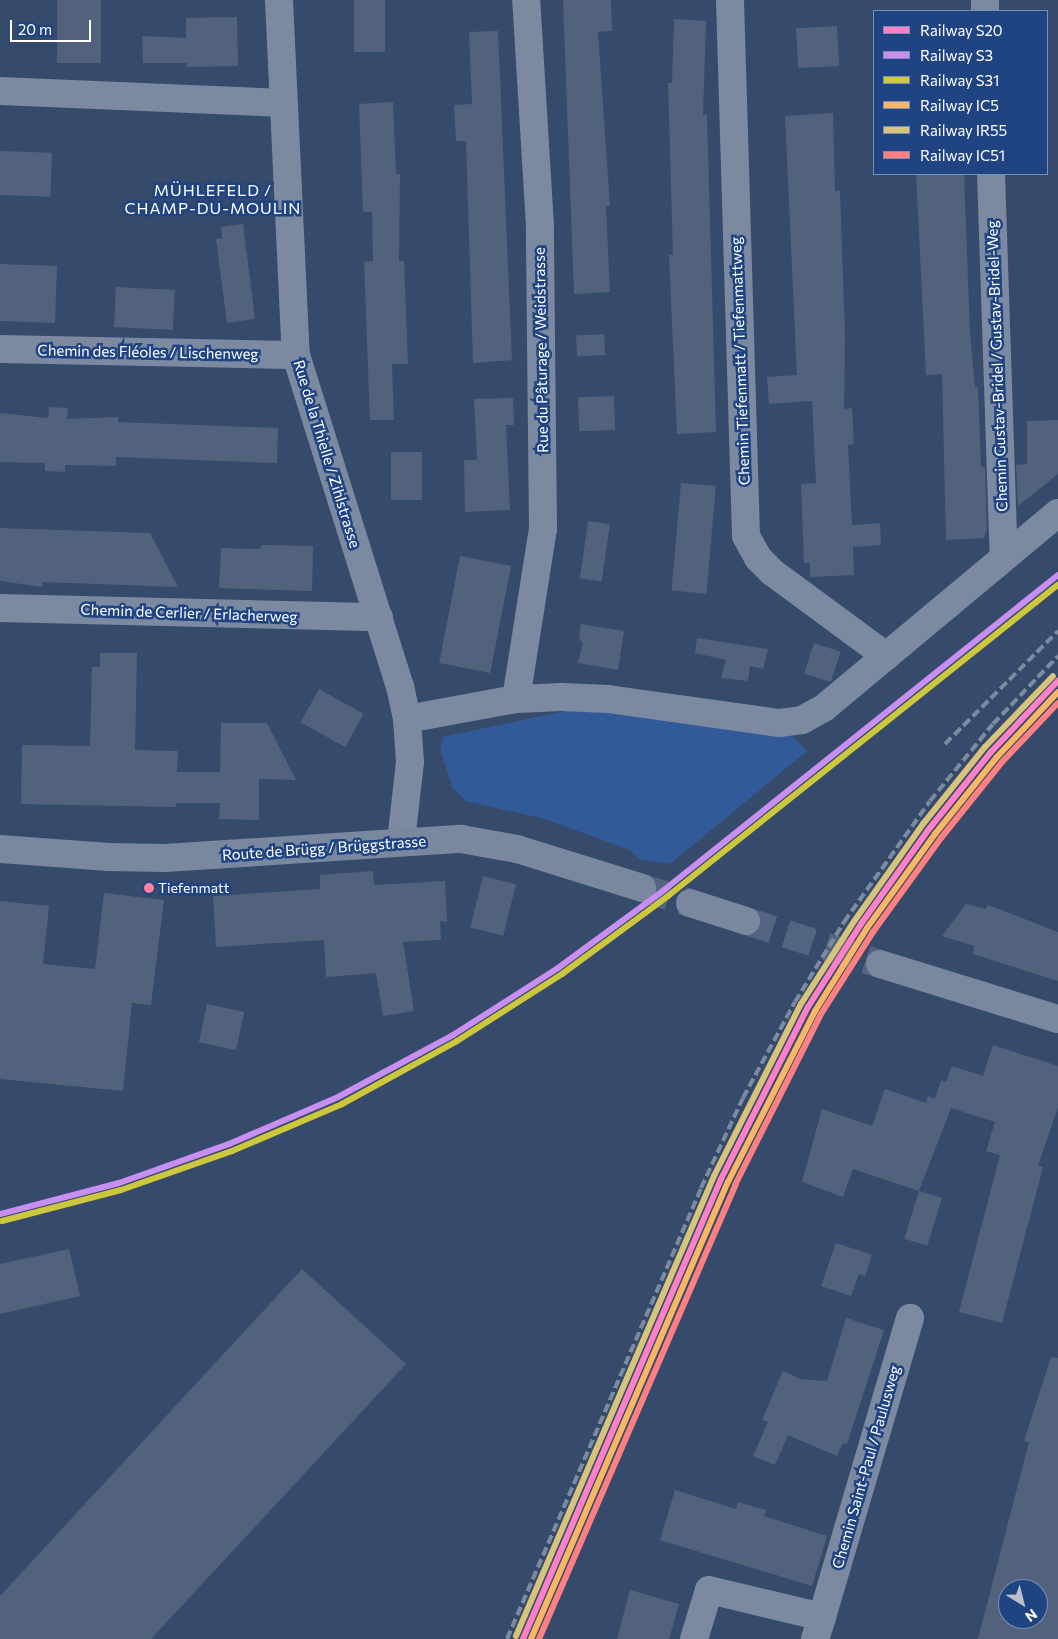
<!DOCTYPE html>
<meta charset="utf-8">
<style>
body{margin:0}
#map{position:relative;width:1058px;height:1639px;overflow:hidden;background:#364a6b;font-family:Commissioner,sans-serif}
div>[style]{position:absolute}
.green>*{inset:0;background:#335a98}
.building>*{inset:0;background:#52627c;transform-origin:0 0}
.major-tunnel>*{height:28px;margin-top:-14px;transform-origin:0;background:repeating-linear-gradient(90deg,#546581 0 28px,transparent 0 42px)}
.minor>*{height:28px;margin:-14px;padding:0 14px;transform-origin:14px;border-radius:14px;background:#7c8aa1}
.major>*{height:28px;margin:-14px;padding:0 14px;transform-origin:14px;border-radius:14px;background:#7a889f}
.rail>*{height:4px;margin-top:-2px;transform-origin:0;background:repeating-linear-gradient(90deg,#7d8ba1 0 9px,transparent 0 13px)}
.rail-1>*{height:6px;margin:-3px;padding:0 3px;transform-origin:3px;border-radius:3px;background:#ff80c5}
.rail-2>*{height:6px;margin:-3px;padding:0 3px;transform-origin:3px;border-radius:3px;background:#c88ef1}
.rail-3>*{height:6px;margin:-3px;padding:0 3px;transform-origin:3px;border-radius:3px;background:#ccc73b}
.rail-4>*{height:6px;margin:-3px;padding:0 3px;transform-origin:3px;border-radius:3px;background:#fbb663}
.rail-5>*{height:6px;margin:-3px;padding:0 3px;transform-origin:3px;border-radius:3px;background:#d7c37a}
.rail-6>*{height:6px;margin:-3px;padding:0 3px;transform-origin:3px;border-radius:3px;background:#ff8083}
.dots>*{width:14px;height:14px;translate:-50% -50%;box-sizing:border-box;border:2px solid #204481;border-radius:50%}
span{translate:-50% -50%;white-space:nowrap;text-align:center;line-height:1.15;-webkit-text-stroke:5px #204481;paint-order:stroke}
.bus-label{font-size:14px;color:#fff}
.left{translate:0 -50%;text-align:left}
.street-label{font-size:15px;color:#fff}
.neighbourhood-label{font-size:16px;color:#fff;letter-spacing:1px}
.legend{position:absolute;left:873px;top:10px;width:175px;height:165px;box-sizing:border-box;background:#204481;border:1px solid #798fb3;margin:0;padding:6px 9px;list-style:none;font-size:15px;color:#fff}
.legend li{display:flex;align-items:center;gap:10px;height:25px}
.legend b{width:25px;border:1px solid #798fb3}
.north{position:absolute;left:998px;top:1579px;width:50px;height:50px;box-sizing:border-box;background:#204481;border:1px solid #798fb3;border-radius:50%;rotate:144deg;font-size:14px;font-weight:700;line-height:20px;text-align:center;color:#fff}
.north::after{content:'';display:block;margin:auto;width:18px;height:22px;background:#b9c0cb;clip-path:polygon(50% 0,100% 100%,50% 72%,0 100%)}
.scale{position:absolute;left:10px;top:20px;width:81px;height:22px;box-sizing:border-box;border:2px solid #fff;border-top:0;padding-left:6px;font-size:15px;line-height:18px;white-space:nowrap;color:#fff;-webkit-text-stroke:4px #204481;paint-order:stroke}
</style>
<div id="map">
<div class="green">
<i style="clip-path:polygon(579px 708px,788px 732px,807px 751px,670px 864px,641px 860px,630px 850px,545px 819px,466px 801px,452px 787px,440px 748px,443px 737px)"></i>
</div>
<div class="building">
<i style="left:57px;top:0;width:44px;height:63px"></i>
<i style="left:354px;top:0;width:31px;height:52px"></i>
<i style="clip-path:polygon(563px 0,611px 0,612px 31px,598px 32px,610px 206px,606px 206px,610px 292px,574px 294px)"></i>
<i style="clip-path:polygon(237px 17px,238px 66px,187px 67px,187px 63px,143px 63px,142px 36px,186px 38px,186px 18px)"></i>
<i style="clip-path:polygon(674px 19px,706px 21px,703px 115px,707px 115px,716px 432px,677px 434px,669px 255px,673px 255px,668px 83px,672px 83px)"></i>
<i style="left:837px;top:26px;width:40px;height:41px;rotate:87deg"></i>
<i style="clip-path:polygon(498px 31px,512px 360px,473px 363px,466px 141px,456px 141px,454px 105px,472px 104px,469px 32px)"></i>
<i style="clip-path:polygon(393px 102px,396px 174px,400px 174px,399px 261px,404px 261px,408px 364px,392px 364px,394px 420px,370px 420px,364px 262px,373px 261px,372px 212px,363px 212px,359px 104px)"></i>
<i style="clip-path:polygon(833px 113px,835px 191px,840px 191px,845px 335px,844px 409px,852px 408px,854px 444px,848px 445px,852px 525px,880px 523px,881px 545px,853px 547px,854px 575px,810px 577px,810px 563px,804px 563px,801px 484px,816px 483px,812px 401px,769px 404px,767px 377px,797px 375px,785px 116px)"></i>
<i style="left:0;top:151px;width:52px;height:44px;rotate:2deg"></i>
<i style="clip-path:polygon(916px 174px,964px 174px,970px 333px,975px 387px,978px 387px,981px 467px,985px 467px,987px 529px,984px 538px,946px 540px,942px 374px,926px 375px)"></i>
<i style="clip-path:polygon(243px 224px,255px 319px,227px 323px,216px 239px,222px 238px,221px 227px)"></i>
<i style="left:0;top:264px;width:57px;height:57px;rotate:2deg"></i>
<i style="left:116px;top:287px;width:59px;height:40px;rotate:3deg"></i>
<i style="left:604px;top:334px;width:21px;height:28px;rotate:87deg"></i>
<i style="left:614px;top:396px;width:34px;height:36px;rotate:88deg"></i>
<i style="clip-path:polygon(513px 398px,514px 425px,506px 425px,510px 510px,465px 512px,464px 460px,477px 460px,474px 399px)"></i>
<i style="clip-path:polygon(49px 407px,68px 408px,67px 419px,118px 417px,118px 422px,278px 428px,277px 463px,116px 457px,116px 466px,65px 465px,65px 472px,45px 471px,45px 463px,0 462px,0 413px,48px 418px)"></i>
<i style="clip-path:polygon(1058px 420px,1058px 474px,1018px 506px,1016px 465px,1027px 464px,1027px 421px)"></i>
<i style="left:391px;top:452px;width:31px;height:48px"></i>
<i style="left:681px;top:483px;width:35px;height:108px;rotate:5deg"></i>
<i style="left:588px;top:521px;width:22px;height:58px;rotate:8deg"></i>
<i style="clip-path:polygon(0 528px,150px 533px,178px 587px,42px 582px,42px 587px,0 581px)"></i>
<i style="clip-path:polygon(262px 545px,313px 546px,312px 591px,219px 588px,221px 548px,260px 549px)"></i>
<i style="left:460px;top:556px;width:52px;height:109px;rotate:11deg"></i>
<i style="clip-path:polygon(581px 624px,624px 631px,618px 670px,578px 663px,583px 643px,579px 639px)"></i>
<i style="clip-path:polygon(697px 638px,768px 649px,763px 669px,750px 666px,748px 681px,721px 678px,726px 660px,695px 653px)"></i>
<i style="left:814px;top:643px;width:28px;height:32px;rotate:18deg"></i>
<i style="clip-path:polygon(100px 653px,137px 653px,135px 750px,178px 751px,177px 772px,220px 772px,221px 723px,267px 723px,296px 780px,259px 779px,259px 820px,219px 819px,220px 803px,176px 803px,176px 807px,21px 804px,22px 745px,90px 746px,92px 667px,100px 667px)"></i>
<i style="left:319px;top:689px;width:51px;height:38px;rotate:29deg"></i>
<i style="clip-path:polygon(373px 871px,374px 885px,445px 881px,447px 922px,440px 921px,441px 940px,403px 942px,414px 1011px,383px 1016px,376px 973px,326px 977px,324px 940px,216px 947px,213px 896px,320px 889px,320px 875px)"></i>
<i style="left:483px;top:876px;width:34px;height:53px;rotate:14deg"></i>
<i style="clip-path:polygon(104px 893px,164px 900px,151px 1005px,132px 1003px,123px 1091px,0 1079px,0 901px,49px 906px,43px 964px,95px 969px)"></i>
<i style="clip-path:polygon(966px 904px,986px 909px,988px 905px,1058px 932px,1058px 981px,973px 954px,974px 946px,942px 936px)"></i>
<i style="left:207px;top:1004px;width:38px;height:39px;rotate:12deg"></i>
<i style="clip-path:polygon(993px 1045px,1058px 1066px,1058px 1107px,1038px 1166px,1043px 1167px,1002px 1323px,959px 1312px,1000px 1155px,986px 1151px,995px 1122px,951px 1108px,919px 1191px,853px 1169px,843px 1197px,802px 1182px,822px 1109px,872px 1126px,885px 1089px,926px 1103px,928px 1096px,935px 1099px,941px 1080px,946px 1082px,952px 1066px,983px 1076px)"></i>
<i style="left:919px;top:1191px;width:24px;height:50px;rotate:17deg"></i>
<i style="clip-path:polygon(836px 1243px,872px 1255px,865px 1276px,859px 1274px,851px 1296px,821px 1286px)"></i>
<i style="clip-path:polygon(69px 1249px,80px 1296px,0 1314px,0 1264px)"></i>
<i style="clip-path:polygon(302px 1269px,406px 1364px,151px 1639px,0 1639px,0 1596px)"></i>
<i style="clip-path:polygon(846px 1318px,884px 1330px,847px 1444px,843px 1443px,837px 1456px,788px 1435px,775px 1465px,753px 1456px,768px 1422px,762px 1420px,783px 1371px,801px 1379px,827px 1381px)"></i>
<i style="clip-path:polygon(evenodd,1051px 1357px,1058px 1358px,1058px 1639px,978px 1639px,1029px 1442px,1024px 1441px,1051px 1357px,1008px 1589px,1038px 1589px,1038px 1619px,1008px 1619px,1008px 1589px)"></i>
<i style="clip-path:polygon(675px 1490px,736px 1509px,738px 1502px,766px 1510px,764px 1516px,827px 1536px,812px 1586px,660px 1540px)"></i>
<i style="clip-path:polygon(630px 1590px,679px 1604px,669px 1639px,617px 1639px)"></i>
</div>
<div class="major-tunnel">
<i style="left:642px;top:888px;width:50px;rotate:17.4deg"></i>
<i style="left:746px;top:921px;width:141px;rotate:17.8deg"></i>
</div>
<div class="minor">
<i style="left:279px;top:0;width:355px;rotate:87.3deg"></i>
<i style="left:296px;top:355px;width:347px;rotate:72.6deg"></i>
<i style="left:400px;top:686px;width:34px;rotate:78deg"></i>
<i style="left:407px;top:719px;width:43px;rotate:86deg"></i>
<i style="left:410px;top:762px;width:80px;rotate:96.5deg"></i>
<i style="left:730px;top:0;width:536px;rotate:88.29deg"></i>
<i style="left:746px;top:536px;width:25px;rotate:61deg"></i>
<i style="left:758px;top:558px;width:20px;rotate:45deg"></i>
<i style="left:772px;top:572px;width:142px;rotate:36.4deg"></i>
<i style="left:985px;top:0;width:11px;rotate:90deg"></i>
<i style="left:0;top:91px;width:284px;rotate:2.4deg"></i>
<i style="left:991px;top:174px;width:384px;rotate:88.1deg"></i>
<i style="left:0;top:349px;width:296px;rotate:1.2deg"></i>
<i style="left:0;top:608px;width:379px;rotate:1.4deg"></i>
<i style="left:516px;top:699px;width:172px;rotate:-81deg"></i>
<i style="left:543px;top:529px;width:303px;rotate:-90.6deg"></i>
<i style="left:540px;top:226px;width:226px;rotate:-93.5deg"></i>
<i style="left:407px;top:719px;width:111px;rotate:-10.4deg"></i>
<i style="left:516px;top:699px;width:45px;rotate:-2.5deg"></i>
<i style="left:561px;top:697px;width:47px;rotate:2.4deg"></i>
<i style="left:608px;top:699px;width:173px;rotate:8deg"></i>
<i style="left:779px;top:723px;width:23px;rotate:-7deg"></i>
<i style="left:802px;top:720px;width:26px;rotate:-29deg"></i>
<i style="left:825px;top:707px;width:303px;rotate:-39.8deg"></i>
<i style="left:694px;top:1639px;width:51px;rotate:-73deg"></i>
<i style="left:709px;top:1590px;width:116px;rotate:13.4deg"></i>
<i style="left:822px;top:1617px;width:312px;rotate:-73.6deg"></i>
<i style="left:815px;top:1639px;width:23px;rotate:-72deg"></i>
</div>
<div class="major">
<i style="left:0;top:849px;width:109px;rotate:4.2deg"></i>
<i style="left:109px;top:857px;width:56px;rotate:1deg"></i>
<i style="left:165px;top:858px;width:297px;rotate:-3.7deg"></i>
<i style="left:461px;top:839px;width:57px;rotate:10.1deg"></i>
<i style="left:517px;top:849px;width:131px;rotate:17.3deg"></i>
<i style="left:690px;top:903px;width:59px;rotate:17.8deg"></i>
<i style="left:880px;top:964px;width:186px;rotate:17.2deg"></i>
</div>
<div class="rail">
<i style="left:945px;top:744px;width:160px;rotate:-45deg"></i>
<i style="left:507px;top:1639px;width:491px;rotate:-66.7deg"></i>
<i style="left:701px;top:1188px;width:99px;rotate:-65deg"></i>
<i style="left:743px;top:1098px;width:109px;rotate:-61.6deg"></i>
<i style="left:795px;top:1002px;width:94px;rotate:-58.5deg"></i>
<i style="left:844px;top:922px;width:148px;rotate:-54.6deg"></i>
<i style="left:930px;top:801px;width:99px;rotate:-50.7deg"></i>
<i style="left:993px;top:724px;width:94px;rotate:-46.3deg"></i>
</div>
<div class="rail-1">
<i style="left:523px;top:1639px;width:501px;rotate:-66.71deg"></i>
<i style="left:721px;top:1179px;width:193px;rotate:-63.2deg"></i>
<i style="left:808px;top:1007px;width:98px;rotate:-57.4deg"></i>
<i style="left:861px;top:924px;width:117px;rotate:-54.4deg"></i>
<i style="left:929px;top:829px;width:99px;rotate:-51.2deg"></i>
<i style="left:991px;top:752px;width:98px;rotate:-46.7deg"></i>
</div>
<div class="rail-2">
<i style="left:0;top:1214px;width:123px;rotate:-14.6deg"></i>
<i style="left:119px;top:1183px;width:117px;rotate:-19.5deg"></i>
<i style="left:229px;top:1144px;width:119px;rotate:-23.3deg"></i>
<i style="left:338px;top:1097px;width:131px;rotate:-28.3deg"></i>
<i style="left:453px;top:1035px;width:125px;rotate:-32.5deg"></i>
<i style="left:558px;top:968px;width:132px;rotate:-36.3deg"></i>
<i style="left:664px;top:890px;width:504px;rotate:-38.64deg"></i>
</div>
<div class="rail-3">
<i style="left:2px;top:1221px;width:123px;rotate:-14.6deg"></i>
<i style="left:121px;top:1190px;width:118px;rotate:-19.4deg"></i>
<i style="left:232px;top:1151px;width:120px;rotate:-23.1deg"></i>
<i style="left:342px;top:1104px;width:131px;rotate:-28.7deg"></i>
<i style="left:457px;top:1041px;width:125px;rotate:-32.5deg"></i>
<i style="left:562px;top:974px;width:132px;rotate:-36.3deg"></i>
<i style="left:668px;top:896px;width:499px;rotate:-38.6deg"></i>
</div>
<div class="rail-4">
<i style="left:531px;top:1639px;width:498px;rotate:-66.7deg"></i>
<i style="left:728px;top:1182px;width:192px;rotate:-63deg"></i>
<i style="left:815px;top:1011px;width:98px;rotate:-57.9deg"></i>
<i style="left:867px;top:928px;width:116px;rotate:-54.1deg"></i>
<i style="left:935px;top:834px;width:99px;rotate:-51.2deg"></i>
<i style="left:997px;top:757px;width:89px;rotate:-46.8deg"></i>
</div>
<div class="rail-5">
<i style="left:516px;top:1636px;width:501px;rotate:-66.71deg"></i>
<i style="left:714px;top:1176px;width:193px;rotate:-63.2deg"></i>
<i style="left:801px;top:1004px;width:100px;rotate:-57.3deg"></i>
<i style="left:855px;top:920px;width:118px;rotate:-54.7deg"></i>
<i style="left:923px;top:824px;width:99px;rotate:-51.2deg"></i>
<i style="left:985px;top:747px;width:98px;rotate:-46.2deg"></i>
</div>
<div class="rail-6">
<i style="left:539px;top:1639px;width:495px;rotate:-66.6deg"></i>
<i style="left:735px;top:1185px;width:191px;rotate:-63.3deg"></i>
<i style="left:821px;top:1014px;width:97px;rotate:-57.6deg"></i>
<i style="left:873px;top:932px;width:116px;rotate:-54.1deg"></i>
<i style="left:941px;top:838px;width:97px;rotate:-51.2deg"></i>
<i style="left:1002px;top:762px;width:81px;rotate:-46.5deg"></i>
</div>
<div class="dots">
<i style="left:149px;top:888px;background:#ff8098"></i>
</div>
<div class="bus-label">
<span class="left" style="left:158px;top:888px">Tiefenmatt</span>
</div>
<div class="street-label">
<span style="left:541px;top:350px;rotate:-91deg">Rue du Pâturage / Weidstrasse</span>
<span style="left:148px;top:352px;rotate:1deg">Chemin des Fléoles / Lischenweg</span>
<span style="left:740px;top:361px;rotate:-92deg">Chemin Tiefenmatt / Tiefenmattweg</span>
<span style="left:997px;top:366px;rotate:-92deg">Chemin Gustav-Bridel / Gustav-Bridel-Weg</span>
<span style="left:327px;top:454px;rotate:73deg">Rue de la Thielle / Zihlstrasse</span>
<span style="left:189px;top:613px;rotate:2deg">Chemin de Cerlier / Erlacherweg</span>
<span style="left:324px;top:848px;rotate:-4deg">Route de Brügg / Brüggstrasse</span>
<span style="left:866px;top:1467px;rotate:-74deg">Chemin Saint-Paul / Paulusweg</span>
</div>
<div class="neighbourhood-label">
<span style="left:213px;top:199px">MÜHLEFELD /<br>CHAMP-DU-MOULIN</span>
</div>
<ul class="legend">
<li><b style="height:6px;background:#ff80c5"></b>Railway S20</li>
<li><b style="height:6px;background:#c88ef1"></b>Railway S3</li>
<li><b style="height:6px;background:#ccc73b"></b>Railway S31</li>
<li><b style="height:6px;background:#fbb663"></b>Railway IC5</li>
<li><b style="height:6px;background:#d7c37a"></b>Railway IR55</li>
<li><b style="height:6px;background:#ff8083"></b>Railway IC51</li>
</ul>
<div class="north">N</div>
<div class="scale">20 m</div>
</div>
